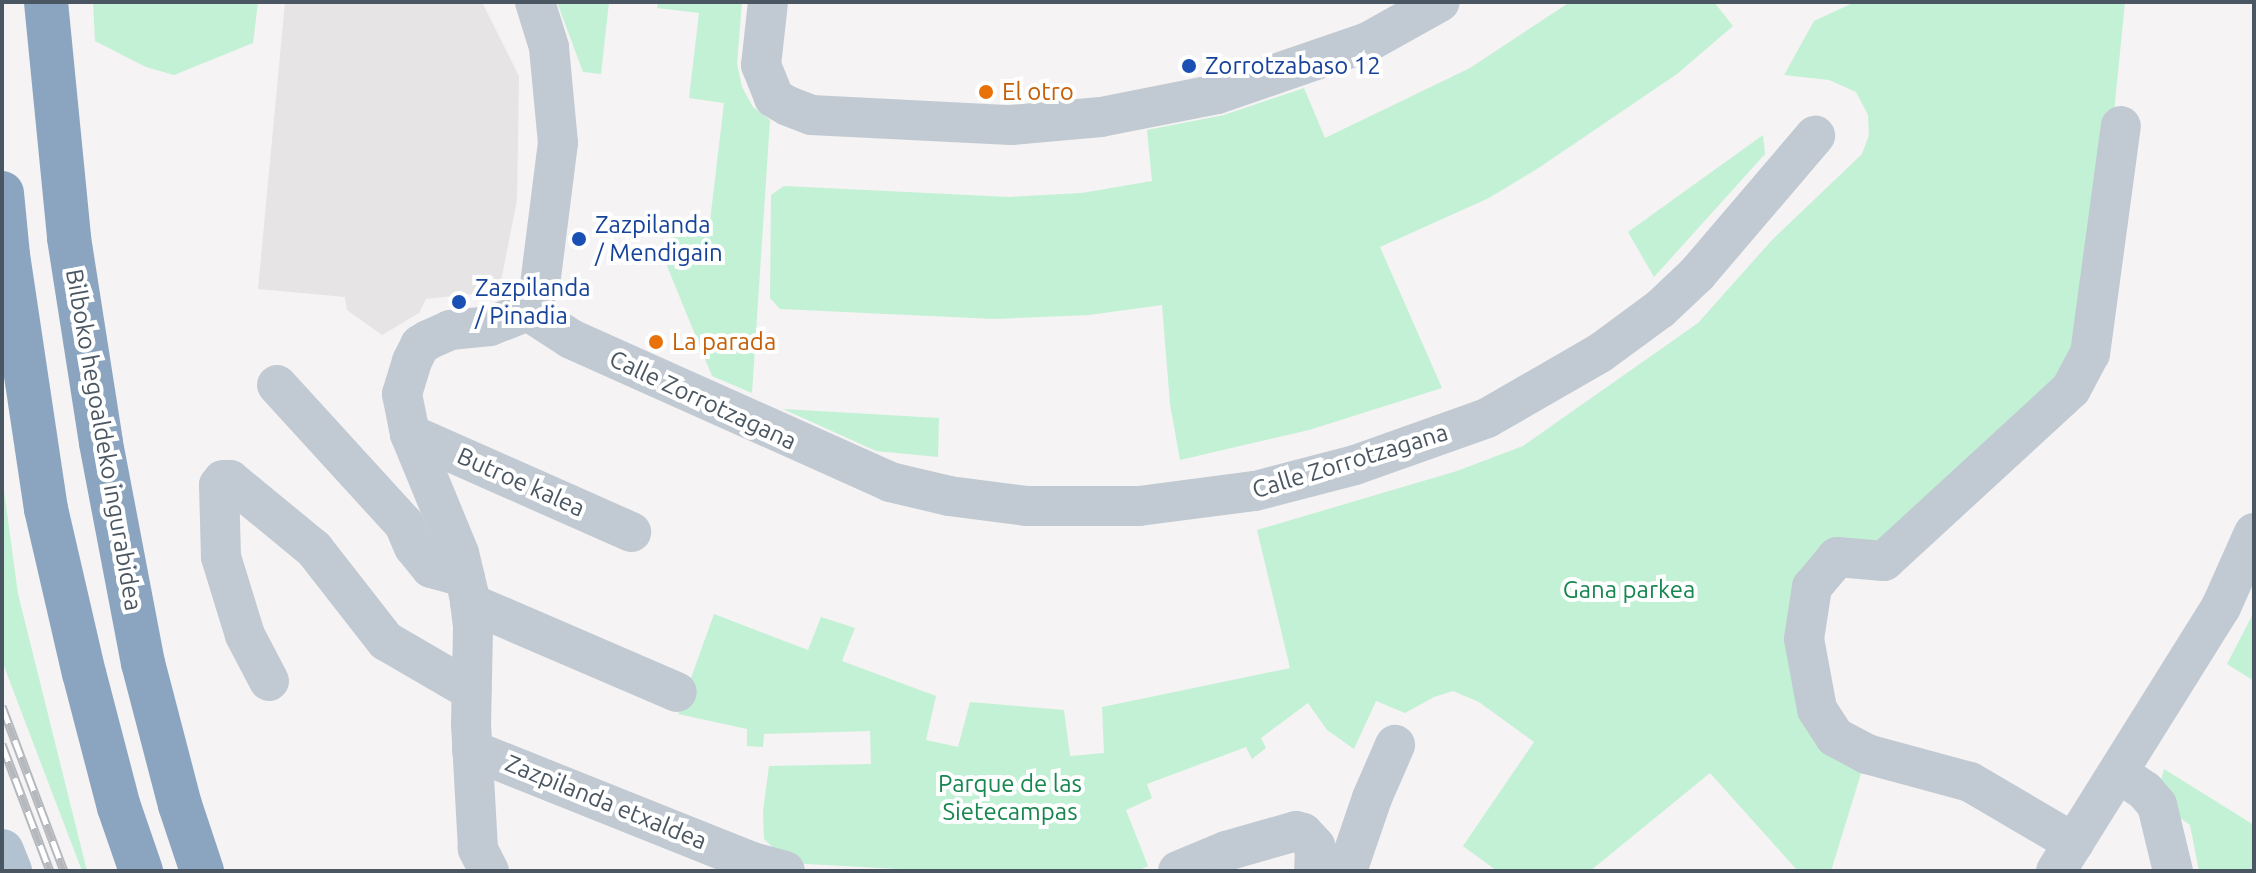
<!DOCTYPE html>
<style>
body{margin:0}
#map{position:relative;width:2256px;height:873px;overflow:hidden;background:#f5f3f3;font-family:Ubuntu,sans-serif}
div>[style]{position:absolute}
.education>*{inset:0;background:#e6e4e5}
.green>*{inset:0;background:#c3f1d5}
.minor>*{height:40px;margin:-20px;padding:0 20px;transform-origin:20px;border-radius:20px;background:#c1cad2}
.major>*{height:44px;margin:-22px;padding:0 22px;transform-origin:22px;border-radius:22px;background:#b3c2d1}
.highway>*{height:44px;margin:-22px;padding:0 22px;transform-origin:22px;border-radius:22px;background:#8ba5c1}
.rail>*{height:9px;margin-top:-4.5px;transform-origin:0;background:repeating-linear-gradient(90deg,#fff 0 18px,#b5b8bd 0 36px);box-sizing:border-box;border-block:2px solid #b5b8bd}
.dots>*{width:22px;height:22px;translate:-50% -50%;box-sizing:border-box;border:4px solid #fff;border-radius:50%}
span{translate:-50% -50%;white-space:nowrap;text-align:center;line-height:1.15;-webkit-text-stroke:8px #fff;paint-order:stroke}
.transit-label{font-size:24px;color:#164399}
.left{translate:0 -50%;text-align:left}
.food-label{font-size:24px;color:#c56008}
.street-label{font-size:24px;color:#4a5661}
.park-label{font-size:24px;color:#17864f}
.frame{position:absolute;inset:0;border:4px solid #4a5661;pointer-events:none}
</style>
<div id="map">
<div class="education">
<i style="clip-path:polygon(285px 2px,482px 2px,519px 76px,517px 200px,499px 291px,426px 299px,419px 313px,382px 335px,347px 310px,345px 297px,258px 289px)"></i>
</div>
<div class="green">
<i style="clip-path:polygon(93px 2px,258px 2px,253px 43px,174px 75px,146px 67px,95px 41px)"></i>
<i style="clip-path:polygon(557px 2px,609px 2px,601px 74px,583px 72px)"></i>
<i style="clip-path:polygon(658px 2px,742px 2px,737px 64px,742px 87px,753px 107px,770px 120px,752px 393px,712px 376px,667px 266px,673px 217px,710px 221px,724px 103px,689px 98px,699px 13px,657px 8px)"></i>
<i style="clip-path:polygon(1570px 2px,1714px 2px,1733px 26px,1677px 74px,1540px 167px,1489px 198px,1380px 247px,1442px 388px,1309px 430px,1180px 460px,1170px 404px,1162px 305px,1089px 315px,995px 319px,780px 309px,770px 298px,771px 195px,784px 186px,1009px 197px,1082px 193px,1152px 181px,1147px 130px,1224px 115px,1304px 88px,1325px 138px,1470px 68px)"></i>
<i style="clip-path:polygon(1855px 2px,2125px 2px,2090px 354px,1884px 561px,1812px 587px,1817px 709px,1867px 754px,1831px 871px,1798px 871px,1710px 773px,1590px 871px,1497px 871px,1463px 846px,1534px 742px,1479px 702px,1453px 691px,1434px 697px,1405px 713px,1376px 701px,1354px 749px,1327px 730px,1308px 703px,1261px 738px,1266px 748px,1252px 759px,1246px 747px,1147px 784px,1152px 798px,1126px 810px,1148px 866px,1137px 871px,933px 871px,790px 863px,764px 839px,763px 811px,769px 766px,871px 764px,870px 731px,764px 734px,763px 747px,747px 746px,747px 729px,678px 714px,714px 614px,808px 650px,821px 617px,855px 628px,842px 661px,936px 696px,926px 740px,958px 747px,970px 702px,1064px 710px,1070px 756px,1104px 753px,1102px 707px,1290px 668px,1257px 530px,1457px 471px,1523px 446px,1698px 323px,1772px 240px,1862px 154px,1869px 135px,1868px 115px,1856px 92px,1829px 80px,1784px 75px,1814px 21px)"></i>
<i style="clip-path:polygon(1763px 135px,1765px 154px,1654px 277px,1628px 232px)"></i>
<i style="clip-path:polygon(783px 409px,939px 418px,938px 457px,876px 451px)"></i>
<i style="clip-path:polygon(2px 476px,18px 594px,87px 871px,82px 871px,2px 661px)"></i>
<i style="clip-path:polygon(2254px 612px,2254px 681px,2227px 664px)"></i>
<i style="clip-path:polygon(2164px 769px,2254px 825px,2254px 871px,2199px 871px,2190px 825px,2173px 813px,2160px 785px)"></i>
</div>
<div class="minor">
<i style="left:768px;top:2px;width:63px;rotate:96.3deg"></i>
<i style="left:761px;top:65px;width:35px;rotate:68deg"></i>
<i style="left:774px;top:98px;width:16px;rotate:30deg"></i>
<i style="left:788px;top:106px;width:25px;rotate:21deg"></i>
<i style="left:811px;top:115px;width:200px;rotate:2.9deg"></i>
<i style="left:1011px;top:125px;width:90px;rotate:-5.1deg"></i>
<i style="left:1101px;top:117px;width:118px;rotate:-11.2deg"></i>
<i style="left:1217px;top:94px;width:160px;rotate:-19deg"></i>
<i style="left:1368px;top:42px;width:82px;rotate:-29.1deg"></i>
<i style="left:528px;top:311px;width:51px;rotate:33.1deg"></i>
<i style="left:571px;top:339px;width:350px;rotate:24.1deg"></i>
<i style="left:890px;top:482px;width:61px;rotate:13.3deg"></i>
<i style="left:949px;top:496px;width:79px;rotate:7.3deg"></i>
<i style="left:1027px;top:506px;width:112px"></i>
<i style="left:1139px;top:506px;width:117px;rotate:-7.4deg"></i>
<i style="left:1255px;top:491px;width:103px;rotate:-14.6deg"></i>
<i style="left:1355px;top:465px;width:140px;rotate:-19.6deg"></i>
<i style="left:1487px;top:418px;width:130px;rotate:-29.9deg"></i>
<i style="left:1600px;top:353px;width:74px;rotate:-36.3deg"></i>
<i style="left:1660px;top:309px;width:51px;rotate:-43.4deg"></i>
<i style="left:1697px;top:274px;width:182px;rotate:-49.5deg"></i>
<i style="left:528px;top:311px;width:29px;rotate:-65deg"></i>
<i style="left:540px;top:285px;width:143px;rotate:-82.8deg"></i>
<i style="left:558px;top:143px;width:96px;rotate:-95.4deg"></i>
<i style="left:549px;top:47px;width:47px;rotate:-107.3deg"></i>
<i style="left:277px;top:385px;width:188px;rotate:47.6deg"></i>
<i style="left:404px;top:524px;width:25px;rotate:67deg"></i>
<i style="left:414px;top:547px;width:27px;rotate:51deg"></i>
<i style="left:431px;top:568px;width:35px;rotate:15deg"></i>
<i style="left:410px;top:434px;width:242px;rotate:23.9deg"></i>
<i style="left:470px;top:603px;width:225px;rotate:23.3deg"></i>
<i style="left:269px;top:681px;width:52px;rotate:-117.6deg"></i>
<i style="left:245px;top:635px;width:82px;rotate:-107.1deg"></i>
<i style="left:221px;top:557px;width:72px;rotate:-91.6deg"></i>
<i style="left:219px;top:485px;width:6px;rotate:-51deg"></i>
<i style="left:223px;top:480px;width:7px"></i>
<i style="left:230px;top:480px;width:109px;rotate:39.4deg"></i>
<i style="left:314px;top:549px;width:117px;rotate:52deg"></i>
<i style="left:386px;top:641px;width:99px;rotate:30.2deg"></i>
<i style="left:472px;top:750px;width:302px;rotate:21.8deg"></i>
<i style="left:752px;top:862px;width:34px;rotate:15deg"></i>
<i style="left:2120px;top:774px;width:30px;rotate:34deg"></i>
<i style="left:2145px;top:791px;width:18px;rotate:49deg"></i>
<i style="left:2157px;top:805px;width:68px;rotate:76.4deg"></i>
<i style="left:2074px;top:843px;width:121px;rotate:-149.6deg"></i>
<i style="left:1970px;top:782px;width:107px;rotate:-164.8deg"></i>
<i style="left:1867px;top:754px;width:36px;rotate:-152deg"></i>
<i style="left:1835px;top:737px;width:33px;rotate:-123deg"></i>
<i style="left:1817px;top:709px;width:71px;rotate:-100.5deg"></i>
<i style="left:1804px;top:639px;width:53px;rotate:-81.3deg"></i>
<i style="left:1812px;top:587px;width:39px;rotate:-50deg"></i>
<i style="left:1837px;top:557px;width:47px;rotate:4.9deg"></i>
<i style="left:1884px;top:561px;width:254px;rotate:-42.6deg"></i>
<i style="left:2071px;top:389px;width:40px;rotate:-62deg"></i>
<i style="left:2090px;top:354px;width:230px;rotate:-82.3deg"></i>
<i style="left:489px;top:871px;width:25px;rotate:-117deg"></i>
<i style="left:478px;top:849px;width:124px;rotate:-93.2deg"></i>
<i style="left:471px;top:725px;width:99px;rotate:-88.8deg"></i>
<i style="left:473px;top:626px;width:31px;rotate:-97deg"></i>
<i style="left:469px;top:595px;width:43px;rotate:-103.4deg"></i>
<i style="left:459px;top:553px;width:129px;rotate:-112.4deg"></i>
<i style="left:410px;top:434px;width:41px;rotate:-101.3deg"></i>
<i style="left:402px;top:394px;width:34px;rotate:-73deg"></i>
<i style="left:412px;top:361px;width:18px;rotate:-63deg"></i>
<i style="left:420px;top:345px;width:9px;rotate:-32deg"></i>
<i style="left:428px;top:340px;width:24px;rotate:-24deg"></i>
<i style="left:450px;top:330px;width:40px;rotate:-5.7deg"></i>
<i style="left:490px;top:326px;width:41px;rotate:-21.5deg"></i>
<i style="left:1178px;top:871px;width:52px;rotate:-22.6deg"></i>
<i style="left:1226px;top:851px;width:73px;rotate:-15.9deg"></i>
<i style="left:1296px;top:831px;width:7px;rotate:16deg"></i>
<i style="left:1303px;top:833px;width:18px;rotate:47deg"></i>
<i style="left:1315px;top:846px;width:25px;rotate:92deg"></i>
<i style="left:1347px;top:871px;width:77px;rotate:-71.1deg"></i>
<i style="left:1372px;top:798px;width:58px;rotate:-66.5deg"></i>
<i style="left:2056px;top:871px;width:311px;rotate:-58deg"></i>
<i style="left:2221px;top:607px;width:81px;rotate:-66deg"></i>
</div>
<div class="major">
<i style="left:2px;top:851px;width:22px;rotate:68deg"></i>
</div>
<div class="highway">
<i style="left:46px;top:2px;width:237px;rotate:84.4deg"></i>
<i style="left:69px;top:238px;width:207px;rotate:81.1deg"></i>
<i style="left:101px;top:443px;width:224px;rotate:79.2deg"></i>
<i style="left:143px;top:663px;width:147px;rotate:75.4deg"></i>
<i style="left:180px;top:805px;width:70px;rotate:71.6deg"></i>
<i style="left:2px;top:193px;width:62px;rotate:84.5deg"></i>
<i style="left:8px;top:255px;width:257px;rotate:81.5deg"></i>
<i style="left:46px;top:509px;width:168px;rotate:77deg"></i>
<i style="left:84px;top:673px;width:138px;rotate:75.4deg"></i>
<i style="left:119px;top:807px;width:68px;rotate:71deg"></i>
</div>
<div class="rail">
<i style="left:2px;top:706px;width:176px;rotate:69.4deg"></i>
<i style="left:2px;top:744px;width:136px;rotate:69.3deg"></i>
</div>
<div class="dots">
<i style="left:1189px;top:66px;background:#1a4fb4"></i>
<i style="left:986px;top:92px;background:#e8710a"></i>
<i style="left:579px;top:239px;background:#1a4fb4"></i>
<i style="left:459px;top:302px;background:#1a4fb4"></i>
<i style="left:656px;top:342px;background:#e8710a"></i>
</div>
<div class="transit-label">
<span class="left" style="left:1205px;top:66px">Zorrotzabaso 12</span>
<span class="left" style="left:595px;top:239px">Zazpilanda<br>/ Mendigain</span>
<span class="left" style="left:475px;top:302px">Zazpilanda<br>/ Pinadia</span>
</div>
<div class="food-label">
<span class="left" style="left:1002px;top:92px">El otro</span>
<span class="left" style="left:672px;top:342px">La parada</span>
</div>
<div class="street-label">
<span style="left:703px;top:400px;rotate:25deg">Calle Zorrotzagana</span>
<span style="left:104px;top:440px;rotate:80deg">Bilboko hegoaldeko ingurabidea</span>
<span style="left:1350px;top:461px;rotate:-17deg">Calle Zorrotzagana</span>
<span style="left:521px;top:482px;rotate:24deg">Butroe kalea</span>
<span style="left:606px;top:802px;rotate:22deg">Zazpilanda etxaldea</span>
</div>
<div class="park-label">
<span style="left:1629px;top:590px">Gana parkea</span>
<span style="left:1010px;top:798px">Parque de las<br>Sietecampas</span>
</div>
<div class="frame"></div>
</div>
